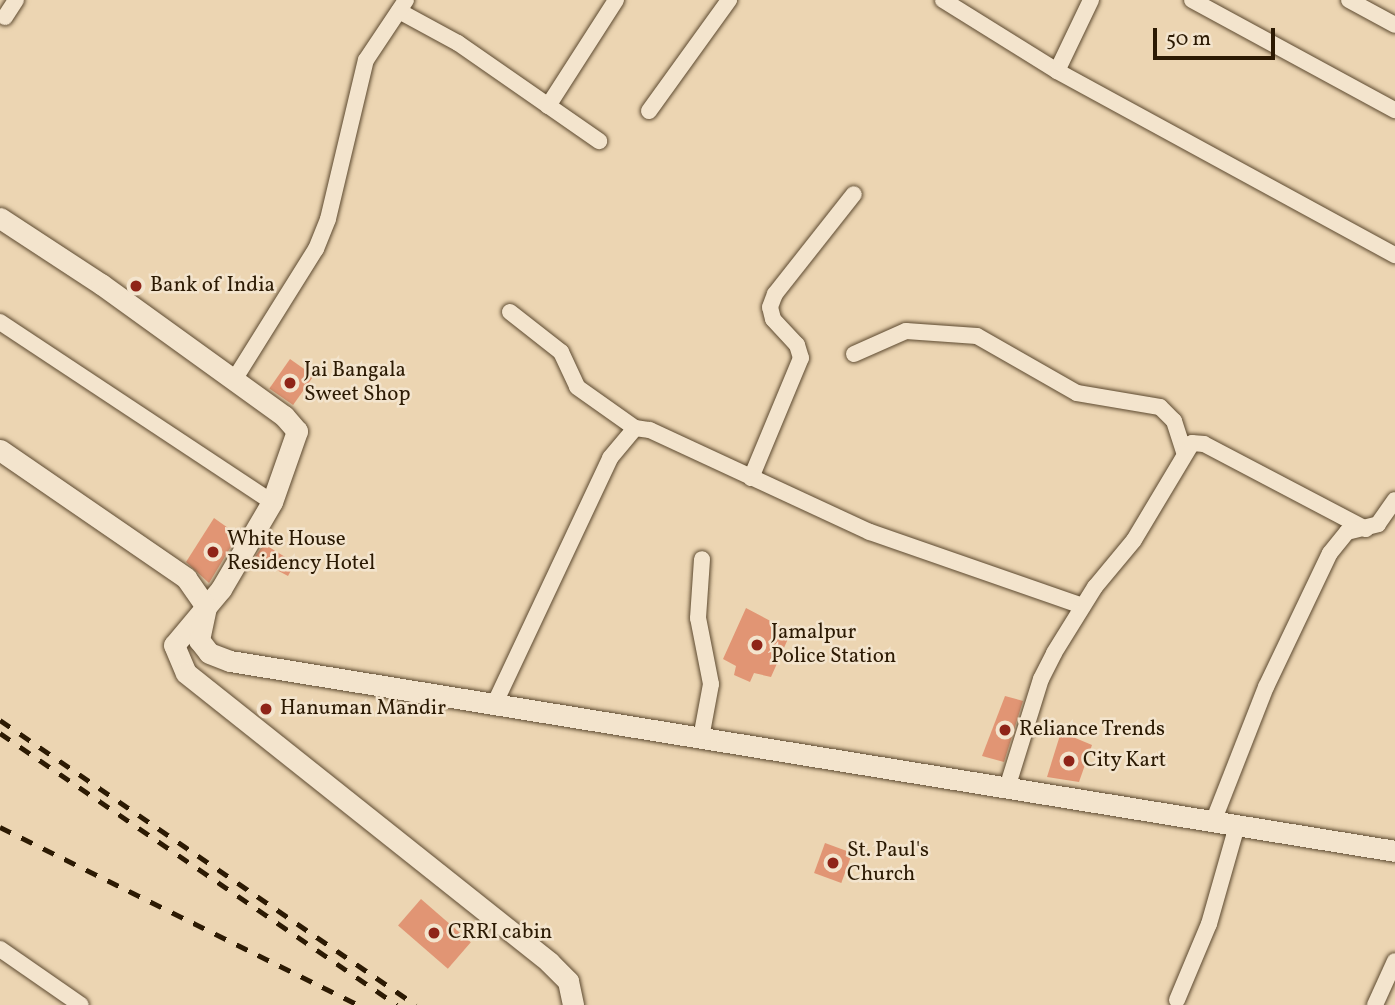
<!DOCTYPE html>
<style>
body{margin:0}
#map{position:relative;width:1395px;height:1005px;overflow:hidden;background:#ecd5b2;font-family:Vollkorn,serif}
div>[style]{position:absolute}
.building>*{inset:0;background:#e19574;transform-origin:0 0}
.roads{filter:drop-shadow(0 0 2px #5c492f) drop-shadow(0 0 2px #5c492f)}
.street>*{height:16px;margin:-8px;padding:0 8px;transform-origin:8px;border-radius:8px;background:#f3e4cd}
.secondary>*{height:21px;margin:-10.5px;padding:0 10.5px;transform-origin:10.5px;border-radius:10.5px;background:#f3e4cd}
.rail>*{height:5px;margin-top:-2.5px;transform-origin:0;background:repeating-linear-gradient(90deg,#2c1a03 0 12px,transparent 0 24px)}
.dots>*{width:19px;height:19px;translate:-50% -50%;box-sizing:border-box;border:4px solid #f3e4cd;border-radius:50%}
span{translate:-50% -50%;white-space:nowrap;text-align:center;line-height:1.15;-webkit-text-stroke:5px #f3e4cd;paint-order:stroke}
.poi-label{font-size:21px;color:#2c1a03}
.left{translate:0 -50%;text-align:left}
.scale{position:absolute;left:1153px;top:28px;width:122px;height:32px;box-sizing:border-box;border:4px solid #2c1a03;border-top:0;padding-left:9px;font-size:21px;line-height:24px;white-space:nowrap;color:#2c1a03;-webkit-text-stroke:5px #f3e4cd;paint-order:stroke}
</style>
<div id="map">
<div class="building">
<i style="left:290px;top:359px;width:29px;height:36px;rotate:35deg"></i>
<i style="clip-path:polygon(214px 518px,238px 535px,209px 583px,186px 562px)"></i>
<i style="clip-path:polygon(264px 544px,295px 563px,288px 576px,254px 558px)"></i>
<i style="clip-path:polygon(746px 608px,791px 632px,771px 677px,754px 673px,750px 682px,734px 675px,736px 666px,723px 659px)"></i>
<i style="clip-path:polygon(1005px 696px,1023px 701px,1004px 762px,982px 756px)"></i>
<i style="clip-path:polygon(1061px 732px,1092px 745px,1079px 782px,1047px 777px)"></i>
<i style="left:825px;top:843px;width:29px;height:32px;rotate:20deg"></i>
<i style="left:421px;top:899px;width:66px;height:35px;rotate:41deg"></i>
</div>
<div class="roads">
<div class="street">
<i style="left:943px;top:0;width:134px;rotate:31.9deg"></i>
<i style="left:1057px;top:71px;width:385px;rotate:28.6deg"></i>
<i style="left:1192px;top:0;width:231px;rotate:28.5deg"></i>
<i style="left:1349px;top:0;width:52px;rotate:28.5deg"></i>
<i style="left:399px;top:11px;width:67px;rotate:28.5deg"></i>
<i style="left:458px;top:43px;width:172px;rotate:34.8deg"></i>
<i style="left:5px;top:17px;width:20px;rotate:-57deg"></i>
<i style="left:1057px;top:71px;width:79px;rotate:-64.4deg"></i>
<i style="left:548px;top:106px;width:126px;rotate:-57.3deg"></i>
<i style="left:649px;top:111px;width:137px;rotate:-54.2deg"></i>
<i style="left:510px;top:312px;width:65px;rotate:38.1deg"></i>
<i style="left:561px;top:352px;width:38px;rotate:65deg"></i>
<i style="left:577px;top:387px;width:71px;rotate:35.3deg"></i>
<i style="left:0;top:322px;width:326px;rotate:33.5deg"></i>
<i style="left:854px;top:354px;width:57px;rotate:-23.9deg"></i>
<i style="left:906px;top:331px;width:71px;rotate:4deg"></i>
<i style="left:977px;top:336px;width:115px;rotate:29.7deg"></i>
<i style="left:1077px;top:393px;width:84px;rotate:9.6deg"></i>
<i style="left:1160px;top:407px;width:20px;rotate:45deg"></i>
<i style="left:1174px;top:421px;width:32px;rotate:72deg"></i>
<i style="left:234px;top:380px;width:155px;rotate:-58deg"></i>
<i style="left:316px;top:249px;width:32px;rotate:-68deg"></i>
<i style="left:328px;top:219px;width:163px;rotate:-76.6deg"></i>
<i style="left:366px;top:60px;width:72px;rotate:-56.3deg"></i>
<i style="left:751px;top:478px;width:130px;rotate:-67.4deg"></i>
<i style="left:801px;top:358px;width:14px;rotate:-107deg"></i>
<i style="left:797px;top:345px;width:35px;rotate:-133deg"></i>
<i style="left:773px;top:319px;width:12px;rotate:-104deg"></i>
<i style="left:770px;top:307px;width:14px;rotate:-69deg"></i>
<i style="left:775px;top:294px;width:127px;rotate:-51.7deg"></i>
<i style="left:494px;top:705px;width:273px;rotate:-64.8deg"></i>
<i style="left:610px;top:458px;width:39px;rotate:-50deg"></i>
<i style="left:635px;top:428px;width:15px;rotate:8deg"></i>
<i style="left:650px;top:430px;width:242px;rotate:24.9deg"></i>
<i style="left:870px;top:532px;width:225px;rotate:19.2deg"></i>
<i style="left:701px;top:738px;width:55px;rotate:-79.5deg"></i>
<i style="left:711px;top:684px;width:67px;rotate:-101.1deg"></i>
<i style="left:698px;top:618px;width:59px;rotate:-86.1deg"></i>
<i style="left:1007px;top:788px;width:114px;rotate:-72.7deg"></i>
<i style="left:1041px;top:679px;width:29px;rotate:-63deg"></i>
<i style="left:1054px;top:653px;width:78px;rotate:-58.2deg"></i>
<i style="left:1095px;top:587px;width:61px;rotate:-50.3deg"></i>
<i style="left:1134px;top:540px;width:113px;rotate:-59.1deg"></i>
<i style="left:1192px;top:443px;width:12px;rotate:5deg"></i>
<i style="left:1204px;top:444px;width:183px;rotate:27.7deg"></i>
<i style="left:1213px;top:822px;width:145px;rotate:-68.6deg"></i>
<i style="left:1266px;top:687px;width:148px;rotate:-64.5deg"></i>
<i style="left:1330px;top:553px;width:27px;rotate:-51deg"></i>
<i style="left:1347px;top:532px;width:32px;rotate:-14deg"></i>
<i style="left:1378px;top:524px;width:29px;rotate:-55deg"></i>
<i style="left:0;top:949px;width:98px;rotate:34.7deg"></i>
<i style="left:1177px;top:1000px;width:82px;rotate:-67.2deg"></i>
<i style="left:1209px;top:924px;width:102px;rotate:-74.1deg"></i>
<i style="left:1375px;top:1005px;width:48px;rotate:-65.6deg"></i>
</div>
<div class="secondary">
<i style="left:0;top:218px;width:121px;rotate:33.2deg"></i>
<i style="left:101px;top:284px;width:226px;rotate:35.8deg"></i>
<i style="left:284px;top:416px;width:20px;rotate:49deg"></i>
<i style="left:297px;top:431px;width:75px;rotate:109.4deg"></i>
<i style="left:272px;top:502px;width:101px;rotate:120.4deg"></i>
<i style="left:221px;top:589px;width:73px;rotate:130deg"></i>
<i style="left:174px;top:645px;width:30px;rotate:67deg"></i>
<i style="left:186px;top:673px;width:464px;rotate:38.5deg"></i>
<i style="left:549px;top:962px;width:27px;rotate:45deg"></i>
<i style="left:568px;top:981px;width:25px;rotate:78deg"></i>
<i style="left:0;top:450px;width:226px;rotate:34.5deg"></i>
<i style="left:186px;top:578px;width:35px;rotate:55deg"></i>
<i style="left:206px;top:607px;width:34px;rotate:102deg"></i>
<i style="left:199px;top:640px;width:16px;rotate:52deg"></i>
<i style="left:209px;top:653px;width:22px;rotate:21deg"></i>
<i style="left:230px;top:661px;width:1180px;rotate:9.26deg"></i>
</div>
</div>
<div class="rail">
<i style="left:0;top:720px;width:504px;rotate:34.41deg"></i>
<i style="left:0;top:733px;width:481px;rotate:34.4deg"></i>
<i style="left:0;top:827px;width:401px;rotate:26.4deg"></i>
</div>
<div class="dots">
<i style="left:136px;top:286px;background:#8f2418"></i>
<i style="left:290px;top:383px;background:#8f2418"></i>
<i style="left:213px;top:552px;background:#8f2418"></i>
<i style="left:757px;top:645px;background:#8f2418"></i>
<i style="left:266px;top:709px;background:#8f2418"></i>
<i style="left:1005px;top:730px;background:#8f2418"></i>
<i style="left:1069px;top:761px;background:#8f2418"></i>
<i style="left:833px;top:863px;background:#8f2418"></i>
<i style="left:434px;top:933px;background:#8f2418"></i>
</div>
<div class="poi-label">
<span class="left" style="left:150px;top:286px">Bank of India</span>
<span class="left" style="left:304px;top:383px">Jai Bangala<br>Sweet Shop</span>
<span class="left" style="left:227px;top:552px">White House<br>Residency Hotel</span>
<span class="left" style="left:771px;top:645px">Jamalpur<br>Police Station</span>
<span class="left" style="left:280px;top:709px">Hanuman Mandir</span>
<span class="left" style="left:1019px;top:730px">Reliance Trends</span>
<span class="left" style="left:1083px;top:761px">City Kart</span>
<span class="left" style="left:847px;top:863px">St. Paul's<br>Church</span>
<span class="left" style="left:448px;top:933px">CRRI cabin</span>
</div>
<div class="scale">50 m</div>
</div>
